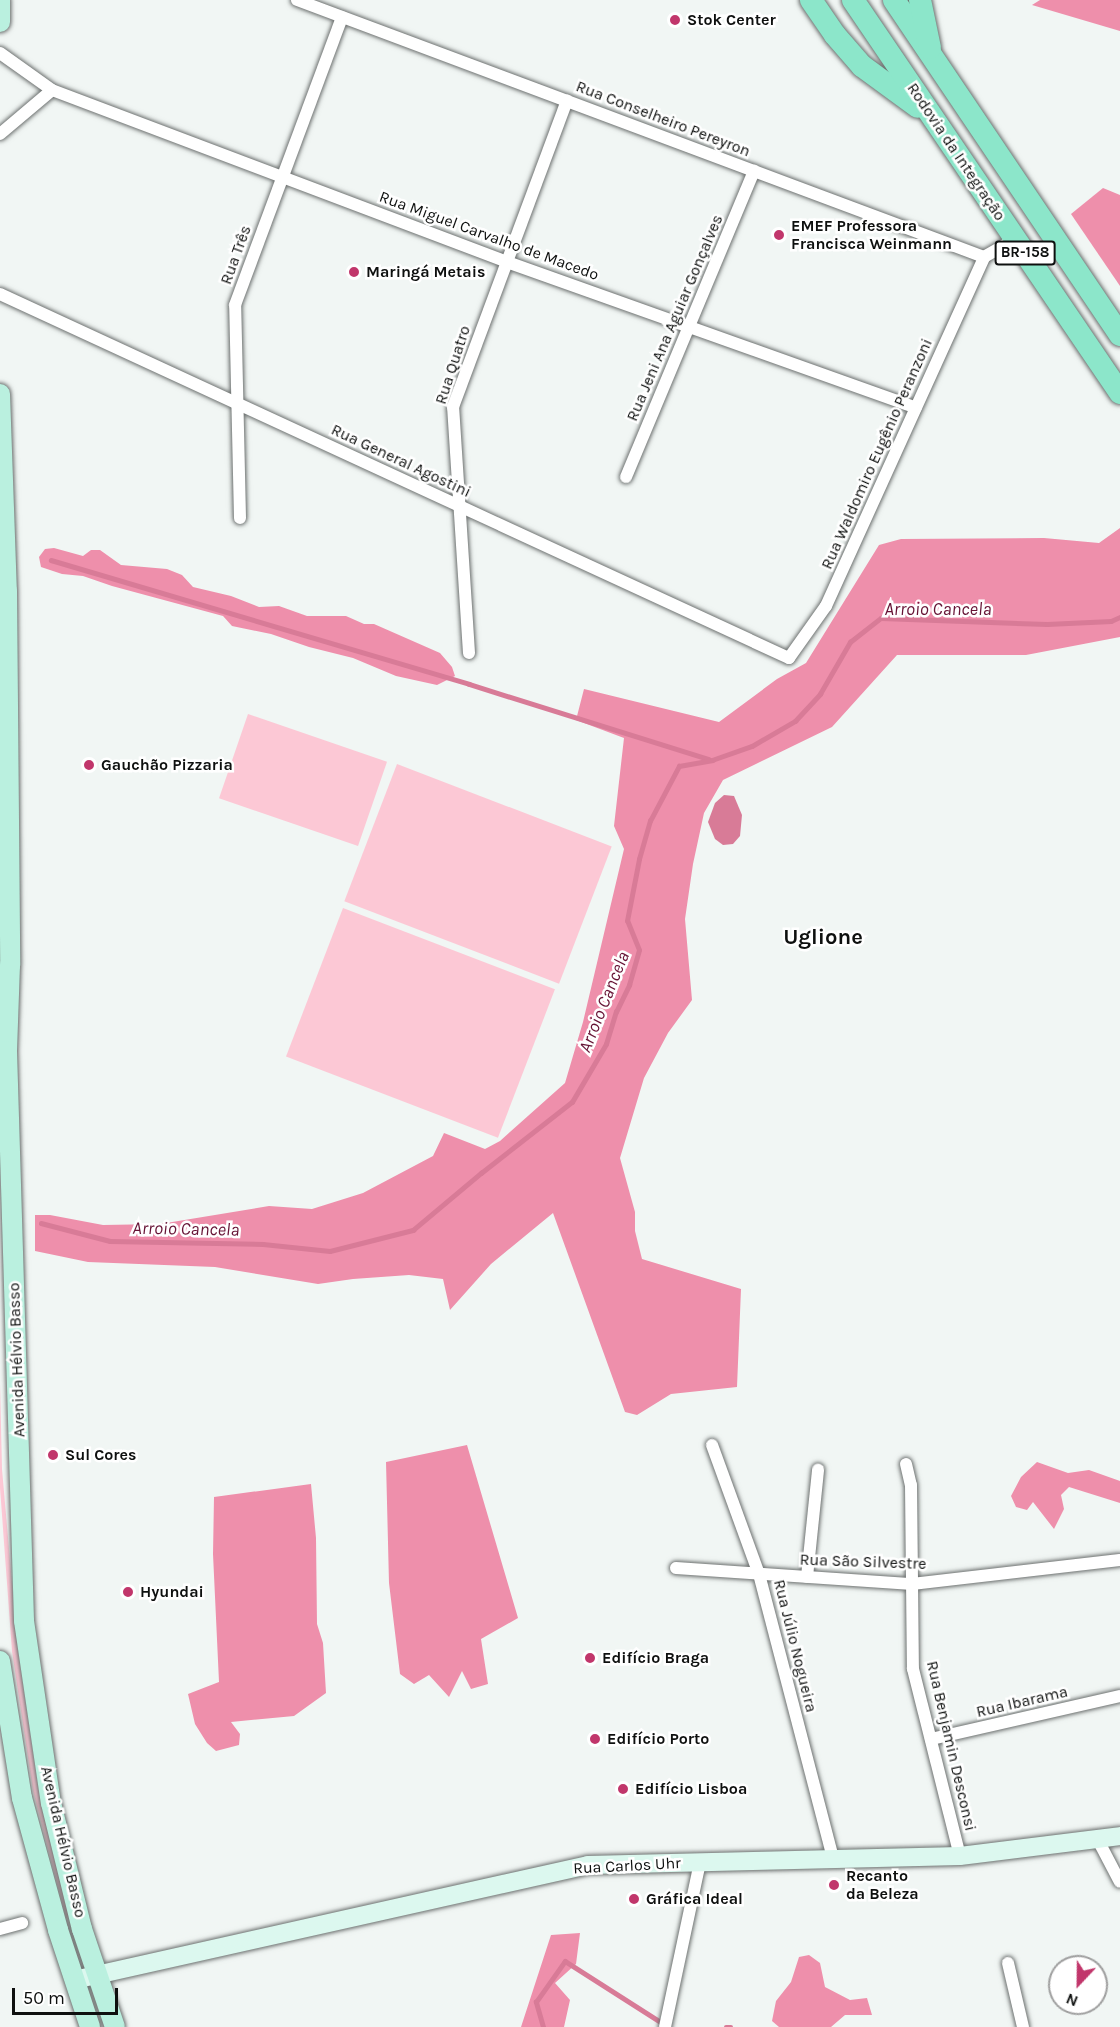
<!DOCTYPE html>
<meta charset="utf-8">
<style>
body{margin:0}
#map{position:relative;width:1120px;height:2027px;overflow:hidden;background:#f1f6f4;font-family:Karla,sans-serif}
div>[style]{position:absolute}
.green>*{inset:0;background:#fcc8d5;transform-origin:0 0}
.forest>*{inset:0;background:#ee8fab}
.water>*{inset:0;background:#d87b97}
.stream>*{height:4.5px;margin:-2.25px;padding:0 2.25px;transform-origin:2.25px;border-radius:2.25px;background:#d87b97}
.roads{filter:drop-shadow(0 0 2px #6d7170) drop-shadow(0 0 2px #6d7170)}
.street>*{height:12px;margin:-6px;padding:0 6px;transform-origin:6px;border-radius:6px;background:#fff}
.secondary>*{height:18px;margin:-9px;padding:0 9px;transform-origin:9px;border-radius:9px;background:#dcf8ef}
.primary>*{height:20px;margin:-10px;padding:0 10px;transform-origin:10px;border-radius:10px;background:#baf0df}
.highway>*{height:22px;margin:-11px;padding:0 11px;transform-origin:11px;border-radius:11px;background:#8ce6ca}
.dots>*{width:16px;height:16px;translate:-50% -50%;box-sizing:border-box;border:3px solid #fff;border-radius:50%}
span{translate:-50% -50%;white-space:nowrap;text-align:center;line-height:1.15;-webkit-text-stroke:5px #fff;paint-order:stroke}
.shield-label span{padding:2px 4px;background:#fff;border:2px solid;border-radius:4px;-webkit-text-stroke-width:0}
.shield-label{font-size:15px;color:#0e100f;font-weight:700}
.poi-label{font-size:16px;color:#0e100f;font-weight:700}
.left{translate:0 -50%;text-align:left}
.street-label{font-size:16px;color:#0e100f}
.water-label{font-size:18px;color:#661335;font-style:italic}
.district-label{font-size:22px;color:#0e100f;font-weight:700}
.north{position:absolute;left:1048px;top:1955px;width:60px;height:60px;box-sizing:border-box;background:#fff;border:2px solid #9f9f9f;border-radius:50%;rotate:202deg;font-size:16px;font-weight:700;line-height:24px;text-align:center;color:#0e100f}
.north::after{content:'';display:block;margin:auto;width:21px;height:27px;background:#c1366b;clip-path:polygon(50% 0,100% 100%,50% 72%,0 100%)}
.scale{position:absolute;left:12px;top:1988px;width:106px;height:27px;box-sizing:border-box;border:3px solid #0e100f;border-top:0;padding-left:8px;font-size:18px;line-height:21px;white-space:nowrap;color:#0e100f;-webkit-text-stroke:4px #fff;paint-order:stroke}
</style>
<div id="map">
<div class="green">
<i style="left:248px;top:714px;width:147px;height:89px;rotate:19deg"></i>
<i style="left:397px;top:764px;width:230px;height:147px;rotate:21deg"></i>
<i style="left:343px;top:908px;width:227px;height:159px;rotate:21deg"></i>
<i style="clip-path:polygon(0 1383px,2px 1469px,18px 1652px,38px 1788px,69px 1917px,66px 1918px,33px 1791px,12px 1651px,0 1488px)"></i>
</div>
<div class="forest">
<i style="clip-path:polygon(1040px 0,1120px 0,1120px 31px,1032px 5px)"></i>
<i style="clip-path:polygon(1103px 188px,1120px 195px,1120px 286px,1071px 214px)"></i>
<i style="clip-path:polygon(1120px 528px,1120px 637px,1026px 655px,897px 655px,832px 727px,723px 780px,704px 813px,693px 864px,685px 919px,692px 1000px,668px 1033px,644px 1078px,620px 1158px,635px 1212px,635px 1231px,642px 1259px,741px 1289px,737px 1387px,671px 1394px,637px 1415px,625px 1412px,553px 1213px,491px 1264px,450px 1310px,443px 1279px,409px 1275px,353px 1279px,318px 1284px,215px 1267px,88px 1262px,35px 1251px,35px 1215px,50px 1215px,103px 1225px,160px 1224px,269px 1206px,312px 1209px,363px 1193px,433px 1156px,444px 1133px,485px 1149px,500px 1141px,565px 1083px,583px 1022px,624px 849px,614px 826px,624px 738px,576px 720px,584px 689px,719px 722px,777px 679px,806px 663px,879px 545px,901px 539px,1044px 538px,1099px 543px)"></i>
<i style="clip-path:polygon(54px 548px,83px 556px,91px 550px,100px 550px,121px 565px,167px 569px,182px 575px,193px 587px,231px 596px,259px 607px,279px 606px,307px 616px,346px 616px,364px 624px,374px 624px,440px 653px,452px 667px,455px 676px,437px 685px,396px 676px,353px 658px,309px 647px,271px 634px,232px 626px,223px 616px,112px 586px,83px 576px,62px 574px,41px 567px,39px 557px,45px 549px)"></i>
<i style="clip-path:polygon(467px 1445px,518px 1618px,481px 1639px,488px 1684px,471px 1689px,462px 1671px,449px 1697px,429px 1675px,414px 1684px,400px 1674px,389px 1583px,386px 1462px)"></i>
<i style="clip-path:polygon(1037px 1462px,1068px 1473px,1089px 1470px,1120px 1481px,1120px 1503px,1069px 1487px,1061px 1495px,1064px 1509px,1054px 1529px,1033px 1502px,1027px 1510px,1016px 1507px,1011px 1496px,1021px 1477px)"></i>
<i style="clip-path:polygon(311px 1484px,316px 1538px,317px 1624px,323px 1643px,326px 1693px,294px 1716px,231px 1722px,240px 1734px,239px 1745px,216px 1751px,207px 1743px,195px 1724px,188px 1694px,219px 1682px,213px 1554px,214px 1497px)"></i>
<i style="clip-path:polygon(580px 1933px,576px 1964px,555px 1983px,570px 2000px,564px 2027px,521px 2027px,551px 1935px)"></i>
<i style="clip-path:polygon(809px 1955px,820px 1963px,825px 1987px,850px 2000px,867px 1998px,872px 2015px,845px 2015px,831px 2027px,779px 2027px,772px 2021px,776px 2001px,791px 1982px,799px 1957px)"></i>
</div>
<div class="water">
<i style="clip-path:polygon(724px 795px,734px 796px,742px 815px,740px 836px,733px 844px,723px 845px,715px 839px,708px 822px,715px 803px)"></i>
</div>
<div class="stream">
<i style="left:51px;top:560px;width:436px;rotate:16.5deg"></i>
<i style="left:469px;top:684px;width:251px;rotate:17.4deg"></i>
<i style="left:41px;top:1223px;width:71px;rotate:14.6deg"></i>
<i style="left:110px;top:1241px;width:153px;rotate:1.1deg"></i>
<i style="left:263px;top:1244px;width:67px;rotate:6deg"></i>
<i style="left:330px;top:1251px;width:86px;rotate:-14.2deg"></i>
<i style="left:413px;top:1230px;width:89px;rotate:-40deg"></i>
<i style="left:481px;top:1173px;width:115px;rotate:-38deg"></i>
<i style="left:572px;top:1102px;width:67px;rotate:-59.6deg"></i>
<i style="left:606px;top:1044px;width:34px;rotate:-73deg"></i>
<i style="left:616px;top:1012px;width:30px;rotate:-64deg"></i>
<i style="left:629px;top:985px;width:36px;rotate:-74deg"></i>
<i style="left:639px;top:950px;width:31px;rotate:-112deg"></i>
<i style="left:627px;top:921px;width:63px;rotate:-79deg"></i>
<i style="left:639px;top:859px;width:40px;rotate:-74deg"></i>
<i style="left:650px;top:821px;width:62px;rotate:-62.2deg"></i>
<i style="left:679px;top:766px;width:34px;rotate:-10deg"></i>
<i style="left:712px;top:760px;width:42px;rotate:-19.3deg"></i>
<i style="left:752px;top:746px;width:50px;rotate:-30.2deg"></i>
<i style="left:795px;top:721px;width:37px;rotate:-47deg"></i>
<i style="left:820px;top:694px;width:60px;rotate:-60deg"></i>
<i style="left:850px;top:642px;width:39px;rotate:-38deg"></i>
<i style="left:881px;top:618px;width:166px;rotate:2.1deg"></i>
<i style="left:1047px;top:624px;width:64px;rotate:-2.7deg"></i>
<i style="left:1111px;top:621px;width:10px;rotate:-24deg"></i>
<i style="left:543px;top:2027px;width:26px;rotate:-106deg"></i>
<i style="left:536px;top:2002px;width:50px;rotate:-54.7deg"></i>
<i style="left:565px;top:1961px;width:117px;rotate:32.5deg"></i>
<i style="left:726px;top:2027px;width:5px"></i>
</div>
<div class="roads">
<div class="street">
<i style="left:297px;top:0;width:733px;rotate:20.51deg"></i>
<i style="left:0;top:53px;width:64px;rotate:35.4deg"></i>
<i style="left:52px;top:90px;width:486px;rotate:20.7deg"></i>
<i style="left:507px;top:262px;width:434px;rotate:19.6deg"></i>
<i style="left:0;top:134px;width:68px;rotate:-40.2deg"></i>
<i style="left:984px;top:257px;width:36px;rotate:-30deg"></i>
<i style="left:0;top:294px;width:869px;rotate:24.77deg"></i>
<i style="left:789px;top:658px;width:64px;rotate:-54.6deg"></i>
<i style="left:826px;top:606px;width:383px;rotate:-65.6deg"></i>
<i style="left:626px;top:477px;width:332px;rotate:-67.3deg"></i>
<i style="left:240px;top:518px;width:213px;rotate:-91.3deg"></i>
<i style="left:235px;top:305px;width:307px;rotate:-69.6deg"></i>
<i style="left:469px;top:653px;width:247px;rotate:-93.7deg"></i>
<i style="left:453px;top:407px;width:327px;rotate:-69.6deg"></i>
<i style="left:712px;top:1445px;width:137px;rotate:70deg"></i>
<i style="left:759px;top:1574px;width:294px;rotate:75.4deg"></i>
<i style="left:906px;top:1464px;width:22px;rotate:77deg"></i>
<i style="left:911px;top:1485px;width:184px;rotate:89.4deg"></i>
<i style="left:913px;top:1669px;width:193px;rotate:75.9deg"></i>
<i style="left:676px;top:1568px;width:237px;rotate:3.9deg"></i>
<i style="left:912px;top:1584px;width:209px;rotate:-6.6deg"></i>
<i style="left:807px;top:1577px;width:108px;rotate:-84.1deg"></i>
<i style="left:931px;top:1739px;width:194px;rotate:-12.8deg"></i>
<i style="left:1098px;top:1840px;width:47px;rotate:62.4deg"></i>
<i style="left:0;top:1929px;width:23px;rotate:-15deg"></i>
<i style="left:1008px;top:1963px;width:66px;rotate:76.8deg"></i>
<i style="left:665px;top:2027px;width:169px;rotate:-78deg"></i>
</div>
<div class="secondary">
<i style="left:74px;top:1980px;width:527px;rotate:-12.61deg"></i>
<i style="left:588px;top:1865px;width:372px;rotate:-1.4deg"></i>
<i style="left:960px;top:1856px;width:161px;rotate:-7.1deg"></i>
</div>
<div class="primary">
<i style="left:0;top:22px;width:22px;rotate:-90deg"></i>
<i style="left:0;top:394px;width:197px;rotate:88deg"></i>
<i style="left:7px;top:591px;width:374px;rotate:89.5deg"></i>
<i style="left:10px;top:965px;width:86px;rotate:92deg"></i>
<i style="left:7px;top:1051px;width:570px;rotate:88.29deg"></i>
<i style="left:24px;top:1621px;width:184px;rotate:81.6deg"></i>
<i style="left:51px;top:1803px;width:130px;rotate:76.2deg"></i>
<i style="left:82px;top:1929px;width:103px;rotate:71.4deg"></i>
<i style="left:0;top:1661px;width:139px;rotate:80.9deg"></i>
<i style="left:22px;top:1798px;width:137px;rotate:74.7deg"></i>
<i style="left:58px;top:1930px;width:102px;rotate:71.7deg"></i>
</div>
<div class="highway">
<i style="left:811px;top:0;width:42px;rotate:55.6deg"></i>
<i style="left:835px;top:35px;width:41px;rotate:48.9deg"></i>
<i style="left:862px;top:66px;width:69px;rotate:36.2deg"></i>
<i style="left:853px;top:0;width:475px;rotate:55.8deg"></i>
<i style="left:894px;top:0;width:404px;rotate:56deg"></i>
<i style="left:920px;top:0;width:49px;rotate:78.2deg"></i>
</div>
</div>
<div class="dots">
<i style="left:675px;top:20px;background:#c1366b"></i>
<i style="left:779px;top:235px;background:#c1366b"></i>
<i style="left:354px;top:272px;background:#c1366b"></i>
<i style="left:89px;top:765px;background:#c1366b"></i>
<i style="left:53px;top:1455px;background:#c1366b"></i>
<i style="left:128px;top:1592px;background:#c1366b"></i>
<i style="left:590px;top:1658px;background:#c1366b"></i>
<i style="left:595px;top:1739px;background:#c1366b"></i>
<i style="left:623px;top:1789px;background:#c1366b"></i>
<i style="left:834px;top:1885px;background:#c1366b"></i>
<i style="left:634px;top:1899px;background:#c1366b"></i>
</div>
<div class="shield-label">
<span style="left:1025px;top:253px">BR-158</span>
</div>
<div class="poi-label">
<span class="left" style="left:687px;top:20px">Stok Center</span>
<span class="left" style="left:791px;top:235px">EMEF Professora<br>Francisca Weinmann</span>
<span class="left" style="left:366px;top:272px">Maringá Metais</span>
<span class="left" style="left:101px;top:765px">Gauchão Pizzaria</span>
<span class="left" style="left:65px;top:1455px">Sul Cores</span>
<span class="left" style="left:140px;top:1592px">Hyundai</span>
<span class="left" style="left:602px;top:1658px">Edifício Braga</span>
<span class="left" style="left:607px;top:1739px">Edifício Porto</span>
<span class="left" style="left:635px;top:1789px">Edifício Lisboa</span>
<span class="left" style="left:846px;top:1885px">Recanto<br>da Beleza</span>
<span class="left" style="left:646px;top:1899px">Gráfica Ideal</span>
</div>
<div class="street-label">
<span style="left:663px;top:119px;rotate:21deg">Rua Conselheiro Pereyron</span>
<span style="left:956px;top:152px;rotate:56deg">Rodovia da Integração</span>
<span style="left:489px;top:236px;rotate:20deg">Rua Miguel Carvalho de Macedo</span>
<span style="left:236px;top:255px;rotate:-70deg">Rua Três</span>
<span style="left:675px;top:318px;rotate:-67deg">Rua Jeni Ana Aguiar Gonçalves</span>
<span style="left:453px;top:365px;rotate:-72deg">Rua Quatro</span>
<span style="left:877px;top:454px;rotate:-66deg">Rua Waldomiro Eugênio Peranzoni</span>
<span style="left:401px;top:461px;rotate:25deg">Rua General Agostini</span>
<span style="left:17px;top:1360px;rotate:-92deg">Avenida Hélvio Basso</span>
<span style="left:863px;top:1562px;rotate:2deg">Rua São Silvestre</span>
<span style="left:795px;top:1646px;rotate:76deg">Rua Júlio Nogueira</span>
<span style="left:1022px;top:1702px;rotate:-13deg">Rua Ibarama</span>
<span style="left:951px;top:1746px;rotate:77deg">Rua Benjamin Desconsi</span>
<span style="left:63px;top:1842px;rotate:77deg">Avenida Hélvio Basso</span>
<span style="left:627px;top:1866px;rotate:-3deg">Rua Carlos Uhr</span>
</div>
<div class="water-label">
<span style="left:938px;top:609px">Arroio Cancela</span>
<span style="left:604px;top:1002px;rotate:-68deg">Arroio Cancela</span>
<span style="left:186px;top:1229px;rotate:1deg">Arroio Cancela</span>
</div>
<div class="district-label">
<span style="left:823px;top:938px">Uglione</span>
</div>
<div class="north">N</div>
<div class="scale">50 m</div>
</div>
